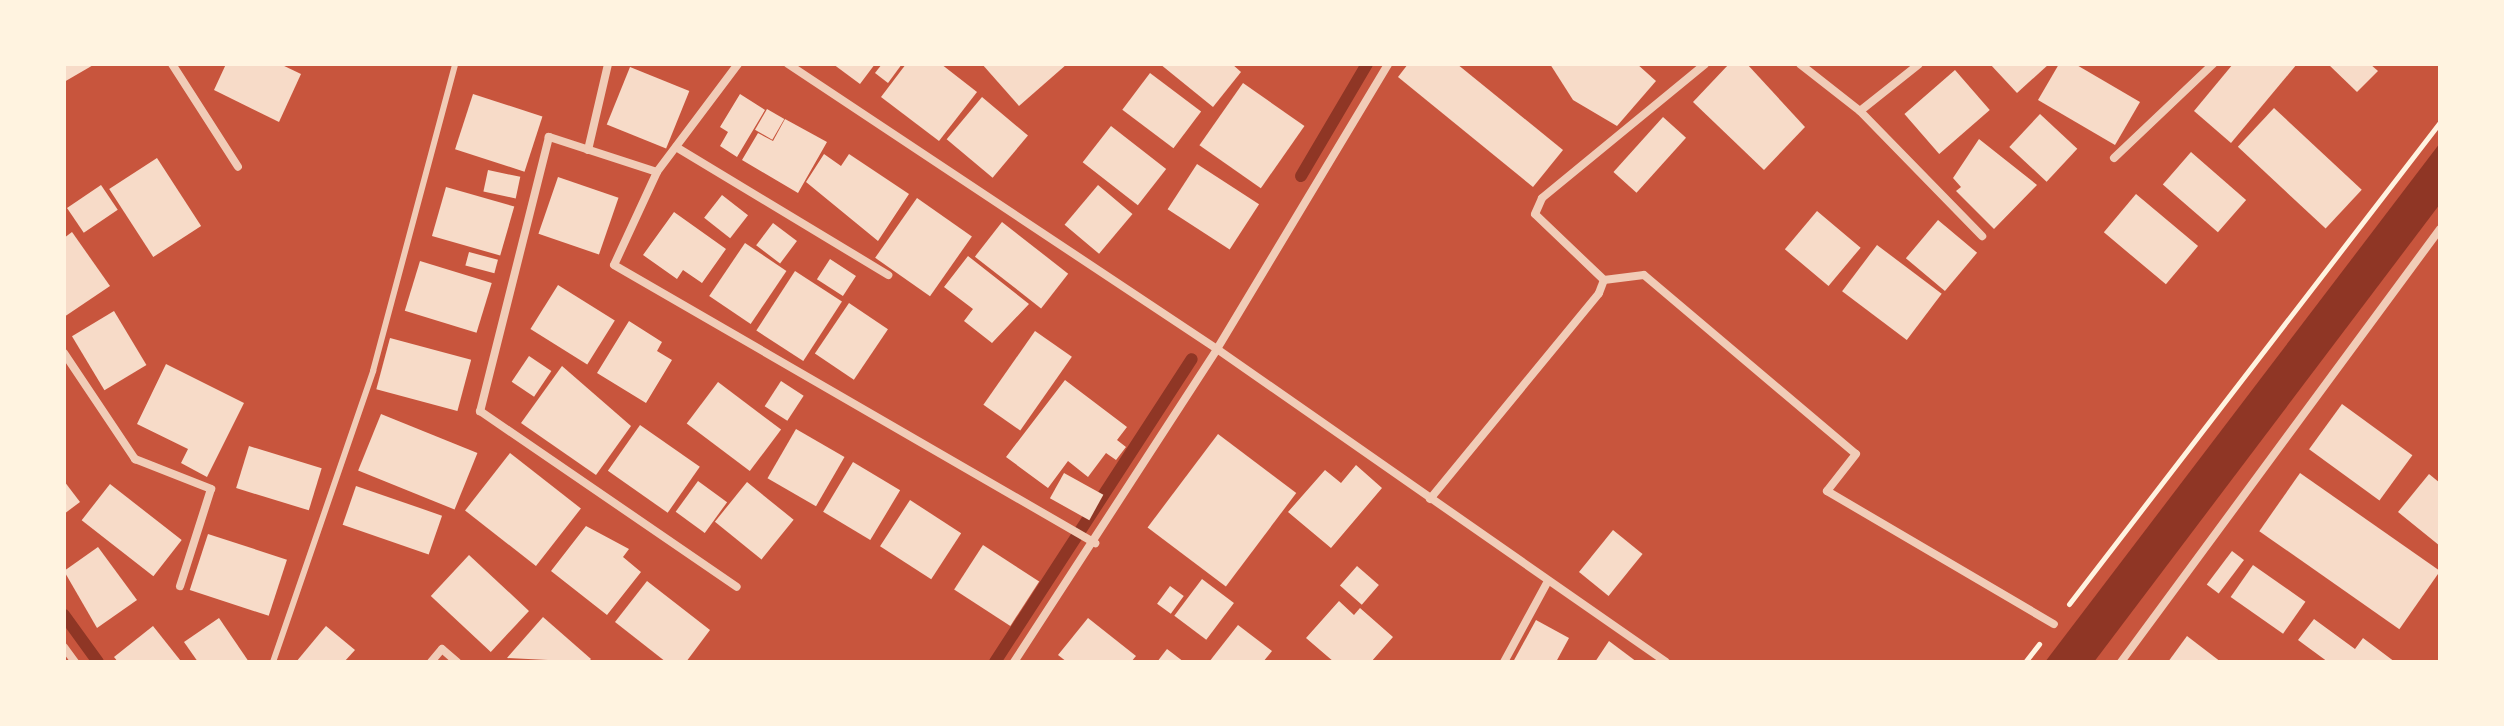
<!DOCTYPE html>
<style>
body{margin:0}
#map{position:relative;width:2504px;height:726px;overflow:hidden;background:#c8553d;font-family:"Fira Sans Condensed",sans-serif}
div>[style]{position:absolute}
.water>*{inset:0;background:#8f3625}
.stream>*{height:12px;margin:-6px;padding:0 6px;transform-origin:6px;border-radius:6px;background:#8f3625}
.building>*{inset:0;background:#f7dbc8;transform-origin:0 0}
.path>*{height:5px;margin:-2.5px;padding:0 2.5px;transform-origin:2.5px;border-radius:2.5px;background:#fff3e0}
.service>*{height:6px;margin:-3px;padding:0 3px;transform-origin:3px;border-radius:3px;background:#f1ccb7}
.minor>*{height:8px;margin:-4px;padding:0 4px;transform-origin:4px;border-radius:4px;background:#f1ccb7}
span{translate:-50% -50%;white-space:nowrap;text-align:center;line-height:1.15;-webkit-text-stroke:8px #fff3e0;paint-order:stroke}
.frame{position:absolute;inset:0;border:66px solid #fff3e0;pointer-events:none}
</style>
<div id="map">
<div class="water">
<i style="clip-path:polygon(2440px 143px,2440px 204px,2094px 662px,2045px 662px)"></i>
</div>
<div class="stream">
<i style="left:1301px;top:176px;width:130px;rotate:-59.5deg"></i>
<i style="left:64px;top:615px;width:58px;rotate:54.1deg"></i>
<i style="left:995px;top:662px;width:361px;rotate:-57deg"></i>
</div>
<div class="building">
<i style="clip-path:polygon(64px 64px,95px 64px,64px 82px)"></i>
<i style="clip-path:polygon(226px 64px,280px 64px,301px 74px,279px 122px,214px 90px)"></i>
<i style="clip-path:polygon(833px 64px,875px 64px,860px 84px)"></i>
<i style="clip-path:polygon(882px 64px,902px 64px,888px 83px,875px 73px)"></i>
<i style="clip-path:polygon(906px 64px,941px 64px,977px 92px,939px 141px,881px 97px)"></i>
<i style="clip-path:polygon(982px 64px,1067px 64px,1019px 106px)"></i>
<i style="clip-path:polygon(1160px 64px,1232px 64px,1241px 72px,1213px 107px)"></i>
<i style="clip-path:polygon(1408px 64px,1457px 64px,1563px 150px,1533px 187px,1398px 77px)"></i>
<i style="clip-path:polygon(1550px 64px,1637px 64px,1656px 81px,1617px 126px,1573px 100px)"></i>
<i style="clip-path:polygon(1729px 64px,1747px 64px,1805px 127px,1764px 170px,1693px 102px)"></i>
<i style="clip-path:polygon(1990px 64px,2049px 64px,2017px 93px)"></i>
<i style="clip-path:polygon(2059px 64px,2075px 64px,2140px 102px,2115px 145px,2038px 100px)"></i>
<i style="clip-path:polygon(2233px 64px,2297px 64px,2231px 143px,2194px 111px)"></i>
<i style="clip-path:polygon(2328px 64px,2370px 64px,2378px 71px,2357px 92px)"></i>
<i style="left:630px;top:67px;width:64px;height:62px;rotate:22deg"></i>
<i style="left:1955px;top:70px;width:53px;height:67px;rotate:49deg"></i>
<i style="left:1150px;top:73px;width:64px;height:46px;rotate:37deg"></i>
<i style="left:1243px;top:83px;width:75px;height:76px;rotate:35deg"></i>
<i style="left:473px;top:94px;width:73px;height:58px;rotate:18deg"></i>
<i style="clip-path:polygon(740px 94px,765px 110px,737px 157px,720px 146px,728px 132px,720px 127px)"></i>
<i style="left:982px;top:97px;width:60px;height:55px;rotate:40deg"></i>
<i style="left:2274px;top:108px;width:120px;height:53px;rotate:43deg"></i>
<i style="left:767px;top:109px;width:20px;height:24px;rotate:30deg"></i>
<i style="left:2040px;top:114px;width:51px;height:45px;rotate:43deg"></i>
<i style="left:1663px;top:117px;width:31px;height:74px;rotate:42deg"></i>
<i style="clip-path:polygon(785px 119px,827px 142px,798px 193px,742px 160px,758px 133px,773px 141px)"></i>
<i style="left:1111px;top:126px;width:70px;height:46px;rotate:38deg"></i>
<i style="clip-path:polygon(1979px 139px,2037px 185px,1994px 229px,1956px 191px,1961px 187px,1953px 178px)"></i>
<i style="left:2191px;top:152px;width:73px;height:43px;rotate:41deg"></i>
<i style="clip-path:polygon(824px 154px,841px 166px,849px 154px,909px 194px,878px 241px,806px 182px)"></i>
<i style="left:157px;top:158px;width:81px;height:57px;rotate:57deg"></i>
<i style="left:1197px;top:164px;width:74px;height:54px;rotate:33deg"></i>
<i style="left:488px;top:170px;width:33px;height:22px;rotate:12deg"></i>
<i style="left:558px;top:177px;width:64px;height:60px;rotate:19deg"></i>
<i style="left:101px;top:185px;width:30px;height:41px;rotate:56deg"></i>
<i style="left:1098px;top:185px;width:45px;height:52px;rotate:40deg"></i>
<i style="left:446px;top:187px;width:71px;height:51px;rotate:16deg"></i>
<i style="left:2136px;top:194px;width:81px;height:50px;rotate:40deg"></i>
<i style="left:722px;top:195px;width:33px;height:29px;rotate:38deg"></i>
<i style="left:917px;top:198px;width:67px;height:73px;rotate:35deg"></i>
<i style="left:1817px;top:211px;width:57px;height:50px;rotate:40deg"></i>
<i style="clip-path:polygon(674px 212px,726px 249px,702px 283px,683px 270px,677px 279px,643px 255px)"></i>
<i style="left:1938px;top:220px;width:51px;height:50px;rotate:40deg"></i>
<i style="left:1002px;top:222px;width:84px;height:44px;rotate:38deg"></i>
<i style="left:773px;top:223px;width:30px;height:28px;rotate:37deg"></i>
<i style="clip-path:polygon(72px 232px,110px 286px,64px 317px,64px 238px)"></i>
<i style="left:745px;top:243px;width:50px;height:64px;rotate:34deg"></i>
<i style="left:1877px;top:245px;width:81px;height:58px;rotate:37deg"></i>
<i style="left:469px;top:252px;width:30px;height:14px;rotate:15deg"></i>
<i style="clip-path:polygon(968px 256px,1029px 304px,992px 343px,964px 321px,973px 309px,944px 287px)"></i>
<i style="left:830px;top:259px;width:31px;height:24px;rotate:33deg"></i>
<i style="left:420px;top:261px;width:75px;height:52px;rotate:17deg"></i>
<i style="left:795px;top:271px;width:56px;height:71px;rotate:33deg"></i>
<i style="left:558px;top:285px;width:67px;height:52px;rotate:32deg"></i>
<i style="left:849px;top:303px;width:47px;height:61px;rotate:34deg"></i>
<i style="left:114px;top:311px;width:63px;height:49px;rotate:59deg"></i>
<i style="clip-path:polygon(629px 321px,662px 342px,657px 351px,672px 360px,646px 403px,597px 373px)"></i>
<i style="left:1035px;top:331px;width:45px;height:90px;rotate:35deg"></i>
<i style="left:390px;top:338px;width:84px;height:53px;rotate:15deg"></i>
<i style="left:529px;top:356px;width:27px;height:31px;rotate:34deg"></i>
<i style="clip-path:polygon(166px 364px,244px 403px,207px 477px,181px 463px,188px 449px,137px 424px)"></i>
<i style="clip-path:polygon(562px 366px,631px 426px,596px 475px,521px 423px)"></i>
<i style="clip-path:polygon(1065px 380px,1127px 427px,1117px 440px,1126px 447px,1116px 460px,1106px 453px,1088px 477px,1068px 461px,1048px 488px,1006px 457px)"></i>
<i style="left:781px;top:381px;width:27px;height:30px;rotate:33deg"></i>
<i style="left:718px;top:382px;width:79px;height:52px;rotate:37deg"></i>
<i style="left:2342px;top:404px;width:87px;height:56px;rotate:36deg"></i>
<i style="left:381px;top:414px;width:104px;height:61px;rotate:22deg"></i>
<i style="left:640px;top:425px;width:73px;height:56px;rotate:35deg"></i>
<i style="left:796px;top:429px;width:56px;height:57px;rotate:30deg"></i>
<i style="left:1218px;top:434px;width:98px;height:117px;rotate:37deg"></i>
<i style="left:249px;top:446px;width:76px;height:44px;rotate:17deg"></i>
<i style="left:510px;top:453px;width:90px;height:73px;rotate:38deg"></i>
<i style="left:853px;top:462px;width:55px;height:58px;rotate:31deg"></i>
<i style="clip-path:polygon(1356px 465px,1382px 488px,1331px 548px,1288px 512px,1325px 470px,1341px 483px)"></i>
<i style="left:1064px;top:473px;width:45px;height:29px;rotate:29deg"></i>
<i style="left:2300px;top:473px;width:171px;height:71px;rotate:35deg"></i>
<i style="clip-path:polygon(2429px 474px,2440px 483px,2440px 546px,2398px 512px)"></i>
<i style="clip-path:polygon(64px 481px,80px 502px,64px 514px)"></i>
<i style="left:698px;top:481px;width:36px;height:38px;rotate:36deg"></i>
<i style="left:747px;top:482px;width:60px;height:51px;rotate:39deg"></i>
<i style="left:110px;top:484px;width:91px;height:46px;rotate:38deg"></i>
<i style="left:356px;top:486px;width:91px;height:41px;rotate:19deg"></i>
<i style="left:910px;top:500px;width:61px;height:55px;rotate:33deg"></i>
<i style="clip-path:polygon(586px 526px,629px 549px,623px 557px,641px 572px,607px 615px,551px 571px)"></i>
<i style="left:1613px;top:530px;width:38px;height:54px;rotate:39deg"></i>
<i style="left:208px;top:534px;width:83px;height:59px;rotate:18deg"></i>
<i style="left:983px;top:545px;width:67px;height:53px;rotate:33deg"></i>
<i style="clip-path:polygon(98px 547px,137px 600px,97px 628px,64px 571px)"></i>
<i style="left:2232px;top:551px;width:15px;height:42px;rotate:37deg"></i>
<i style="left:469px;top:555px;width:82px;height:56px;rotate:43deg"></i>
<i style="left:2253px;top:565px;width:64px;height:39px;rotate:35deg"></i>
<i style="left:1357px;top:566px;width:29px;height:26px;rotate:41deg"></i>
<i style="left:1202px;top:579px;width:40px;height:46px;rotate:37deg"></i>
<i style="clip-path:polygon(647px 581px,710px 630px,686px 662px,666px 662px,615px 622px)"></i>
<i style="left:1170px;top:586px;width:17px;height:22px;rotate:36deg"></i>
<i style="clip-path:polygon(1339px 601px,1354px 615px,1360px 608px,1393px 637px,1371px 662px,1334px 662px,1306px 638px)"></i>
<i style="clip-path:polygon(543px 617px,591px 659px,588px 662px,507px 658px)"></i>
<i style="clip-path:polygon(219px 618px,249px 662px,198px 662px,184px 642px)"></i>
<i style="clip-path:polygon(1088px 618px,1136px 656px,1131px 662px,1067px 662px,1058px 655px)"></i>
<i style="clip-path:polygon(2314px 619px,2355px 649px,2363px 638px,2395px 662px,2328px 662px,2298px 640px)"></i>
<i style="clip-path:polygon(1536px 620px,1569px 638px,1556px 662px,1513px 662px)"></i>
<i style="clip-path:polygon(1238px 625px,1272px 651px,1263px 662px,1209px 662px)"></i>
<i style="clip-path:polygon(153px 626px,180px 660px,118px 662px,114px 657px)"></i>
<i style="clip-path:polygon(326px 626px,355px 650px,344px 662px,296px 662px)"></i>
<i style="clip-path:polygon(2187px 636px,2221px 662px,2168px 662px)"></i>
<i style="clip-path:polygon(1609px 641px,1637px 662px,1595px 662px)"></i>
<i style="clip-path:polygon(1167px 649px,1184px 662px,1157px 662px)"></i>
</div>
<div class="path">
<i style="left:2069px;top:604px;width:608px;rotate:-52.41deg"></i>
<i style="left:2025px;top:662px;width:23px;rotate:-52deg"></i>
</div>
<div class="service">
<i style="left:273px;top:662px;width:308px;rotate:-71deg"></i>
<i style="left:373px;top:371px;width:318px;rotate:-75deg"></i>
</div>
<div class="minor">
<i style="left:172px;top:64px;width:122px;rotate:57.3deg"></i>
<i style="left:738px;top:64px;width:135px;rotate:126.9deg"></i>
<i style="left:657px;top:172px;width:102px;rotate:114.8deg"></i>
<i style="left:614px;top:265px;width:556px;rotate:30.03deg"></i>
<i style="left:788px;top:64px;width:515px;rotate:33.6deg"></i>
<i style="left:1217px;top:349px;width:547px;rotate:34.88deg"></i>
<i style="left:1800px;top:64px;width:76px;rotate:38.1deg"></i>
<i style="left:1860px;top:111px;width:175px;rotate:45.7deg"></i>
<i style="left:1860px;top:111px;width:75px;rotate:-38.5deg"></i>
<i style="left:676px;top:147px;width:248px;rotate:31.1deg"></i>
<i style="left:588px;top:150px;width:88px;rotate:-76.9deg"></i>
<i style="left:2114px;top:158px;width:137px;rotate:-43.5deg"></i>
<i style="left:657px;top:172px;width:114px;rotate:-162deg"></i>
<i style="left:549px;top:137px;width:283px;rotate:104.1deg"></i>
<i style="left:480px;top:411px;width:311px;rotate:34.4deg"></i>
<i style="left:1604px;top:280px;width:40px;rotate:-7.1deg"></i>
<i style="left:1644px;top:275px;width:277px;rotate:40.2deg"></i>
<i style="left:1856px;top:454px;width:47px;rotate:128.1deg"></i>
<i style="left:1827px;top:491px;width:263px;rotate:30.4deg"></i>
<i style="left:64px;top:353px;width:128px;rotate:56.2deg"></i>
<i style="left:135px;top:459px;width:82px;rotate:21.5deg"></i>
<i style="left:211px;top:489px;width:102px;rotate:107.7deg"></i>
<i style="left:1430px;top:499px;width:266px;rotate:-50.6deg"></i>
<i style="left:1599px;top:293px;width:14px;rotate:-69deg"></i>
<i style="left:1604px;top:280px;width:95px;rotate:-136.3deg"></i>
<i style="left:1535px;top:214px;width:17px;rotate:-66deg"></i>
<i style="left:1542px;top:198px;width:211px;rotate:-39.4deg"></i>
<i style="left:64px;top:647px;width:19px;rotate:54deg"></i>
<i style="left:431px;top:662px;width:17px;rotate:-50deg"></i>
<i style="left:442px;top:649px;width:20px;rotate:41deg"></i>
<i style="left:1014px;top:662px;width:373px;rotate:-57deg"></i>
<i style="left:1217px;top:349px;width:332px;rotate:-59deg"></i>
<i style="left:1504px;top:662px;width:92px;rotate:-61.5deg"></i>
<i style="left:2121px;top:662px;width:538px;rotate:-53.62deg"></i>
</div>
<div class="frame"></div>
</div>
